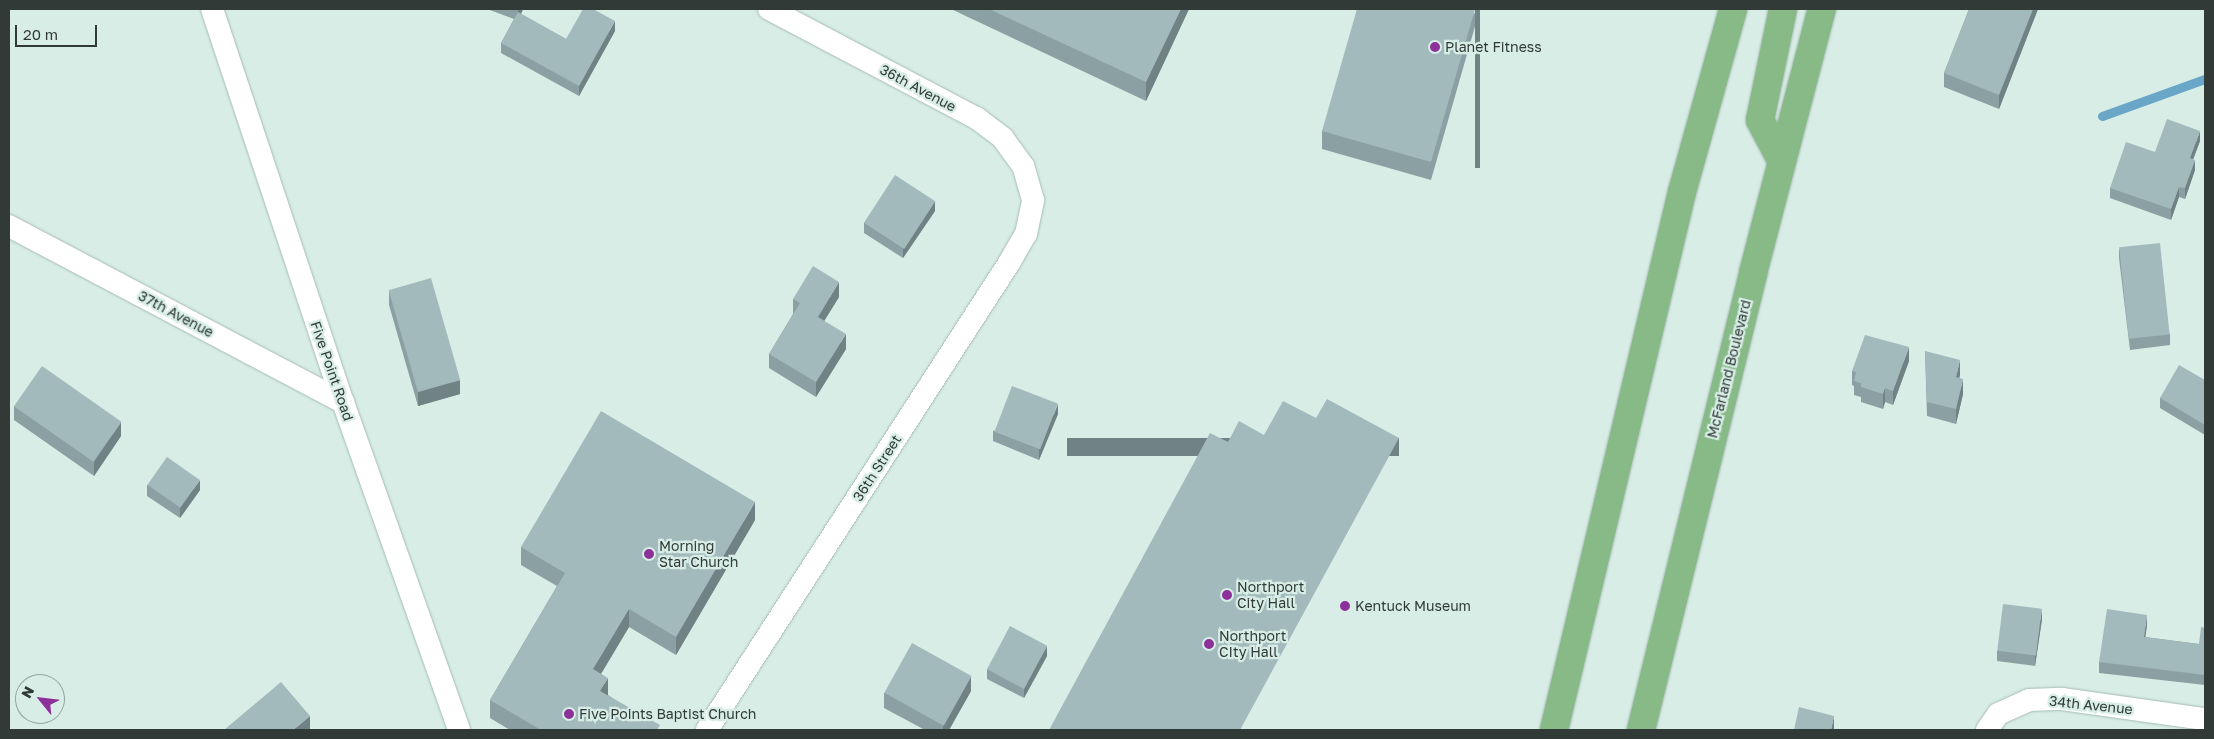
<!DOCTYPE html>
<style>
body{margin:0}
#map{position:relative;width:2214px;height:739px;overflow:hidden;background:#d7ede6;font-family:"Golos Text",sans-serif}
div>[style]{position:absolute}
.stream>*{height:9px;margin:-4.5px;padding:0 4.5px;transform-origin:4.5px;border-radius:4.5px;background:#69a6c7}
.roads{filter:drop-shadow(0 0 1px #a6bbb4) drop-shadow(0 0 1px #a6bbb4)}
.minor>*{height:22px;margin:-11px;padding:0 11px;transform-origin:11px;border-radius:11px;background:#fff}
.trunk>*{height:28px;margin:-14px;padding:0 14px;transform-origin:14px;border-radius:14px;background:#88ba87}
.wall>*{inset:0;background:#8ba0a2}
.shaded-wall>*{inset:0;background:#718284;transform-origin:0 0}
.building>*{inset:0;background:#a2babc;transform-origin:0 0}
.dots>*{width:14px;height:14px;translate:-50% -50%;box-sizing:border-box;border:2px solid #d7ede6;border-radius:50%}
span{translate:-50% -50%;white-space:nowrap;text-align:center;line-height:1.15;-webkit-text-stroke:4.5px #d7ede6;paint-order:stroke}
.poi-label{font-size:14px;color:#313a37}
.left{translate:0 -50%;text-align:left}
.street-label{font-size:14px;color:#313a37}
.frame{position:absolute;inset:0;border:10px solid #313a37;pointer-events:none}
.north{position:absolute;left:15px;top:674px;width:50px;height:50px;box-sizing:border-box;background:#d7ede6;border:1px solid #95a5a0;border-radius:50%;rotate:299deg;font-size:14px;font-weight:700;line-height:20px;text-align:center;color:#313a37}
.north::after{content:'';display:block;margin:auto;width:18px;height:22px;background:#8c309a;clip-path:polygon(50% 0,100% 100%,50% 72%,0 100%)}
.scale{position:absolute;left:15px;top:25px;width:82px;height:22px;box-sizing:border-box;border:2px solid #313a37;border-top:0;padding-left:6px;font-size:15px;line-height:18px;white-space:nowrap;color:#313a37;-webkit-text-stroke:4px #d7ede6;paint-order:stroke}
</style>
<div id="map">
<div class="stream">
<i style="left:2102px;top:116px;width:109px;rotate:-19.8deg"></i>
</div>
<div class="roads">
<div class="minor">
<i style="left:212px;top:9px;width:414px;rotate:71.6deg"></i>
<i style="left:343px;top:402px;width:348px;rotate:70.5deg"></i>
<i style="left:9px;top:226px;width:378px;rotate:27.8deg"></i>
<i style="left:707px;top:730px;width:556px;rotate:-57.11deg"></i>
<i style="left:1009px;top:263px;width:34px;rotate:-60deg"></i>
<i style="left:1026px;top:234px;width:35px;rotate:-78deg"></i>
<i style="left:1033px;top:200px;width:35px;rotate:-106deg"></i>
<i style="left:1023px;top:166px;width:34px;rotate:-126deg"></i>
<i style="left:1003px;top:138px;width:34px;rotate:-143deg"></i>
<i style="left:976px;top:118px;width:234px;rotate:-152.2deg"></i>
<i style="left:1987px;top:730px;width:19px;rotate:-55deg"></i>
<i style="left:1998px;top:714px;width:34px;rotate:-24deg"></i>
<i style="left:2029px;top:700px;width:33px;rotate:-2deg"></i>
<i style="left:2062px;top:699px;width:144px;rotate:8deg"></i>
</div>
<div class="trunk">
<i style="left:1781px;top:160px;width:45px;rotate:-117.7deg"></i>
<i style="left:1760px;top:120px;width:113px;rotate:-78.3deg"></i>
<i style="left:1554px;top:730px;width:553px;rotate:-76.62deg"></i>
<i style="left:1682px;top:192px;width:190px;rotate:-74.4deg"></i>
<i style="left:1641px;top:730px;width:471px;rotate:-76.2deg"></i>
<i style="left:1753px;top:273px;width:273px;rotate:-75.4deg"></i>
</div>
</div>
<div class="wall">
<i style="clip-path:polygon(487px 9px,523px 9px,521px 14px,566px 39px,615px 31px,579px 96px,501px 53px,501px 43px,514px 19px)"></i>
<i style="clip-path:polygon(951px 9px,1189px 9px,1146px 101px)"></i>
<i style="clip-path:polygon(1480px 9px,1431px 180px,1322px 149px,1322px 131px)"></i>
<i style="clip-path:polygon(1969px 9px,2038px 9px,1999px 109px,1944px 87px,1944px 73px)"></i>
<i style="clip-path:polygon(2200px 141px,2193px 159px,2195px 170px,2185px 199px,2179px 197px,2171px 220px,2110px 198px,2110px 188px,2155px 152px)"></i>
<i style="clip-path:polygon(935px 211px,903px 258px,864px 233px,864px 223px)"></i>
<i style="clip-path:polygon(2119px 248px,2170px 334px,2170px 345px,2130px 350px,2119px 258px)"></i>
<i style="clip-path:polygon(389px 290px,460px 394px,418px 406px,389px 305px)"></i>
<i style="clip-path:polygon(839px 297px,824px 321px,846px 349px,816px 397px,769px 368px,769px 354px,793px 314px,793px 299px)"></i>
<i style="clip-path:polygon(1925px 351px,1960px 375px,1959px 378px,1963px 394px,1956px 424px,1927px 416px)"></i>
<i style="clip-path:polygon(1909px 361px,1893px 405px,1885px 402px,1883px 409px,1861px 402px,1861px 397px,1854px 395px,1854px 386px,1852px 385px,1852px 371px)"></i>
<i style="clip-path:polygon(2205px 380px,2205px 435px,2160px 408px,2160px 398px)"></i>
<i style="clip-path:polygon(14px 406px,121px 436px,94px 476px,14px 420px)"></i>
<i style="clip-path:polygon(1058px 414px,1039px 460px,993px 441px,993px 431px)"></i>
<i style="clip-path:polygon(147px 485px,200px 490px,180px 518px,147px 496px)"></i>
<i style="clip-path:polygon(755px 520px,676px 655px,629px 627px,601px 674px,608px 695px,660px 730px,510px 730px,490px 718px,490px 700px,557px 586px,521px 565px,521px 547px)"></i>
<i style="clip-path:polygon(2042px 619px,2035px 666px,1997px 661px,1997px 651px)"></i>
<i style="clip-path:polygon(2147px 625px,2145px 637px,2199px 644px,2205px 628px,2205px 685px,2099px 673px,2099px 662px)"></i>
<i style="clip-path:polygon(1047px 656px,1024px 698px,987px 679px,987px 669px)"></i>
<i style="clip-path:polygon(971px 691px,949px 730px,925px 730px,884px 708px,884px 693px)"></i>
</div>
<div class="shaded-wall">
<i style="clip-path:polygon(518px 9px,523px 9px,518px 21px)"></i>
<i style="clip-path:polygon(1181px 9px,1189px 9px,1146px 101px,1146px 82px)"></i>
<i style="left:1475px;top:9px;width:5px;height:159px"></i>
<i style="clip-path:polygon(2033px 9px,2038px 9px,1999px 109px,1999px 95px)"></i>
<i style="clip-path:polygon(615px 21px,615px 31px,579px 96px,579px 86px)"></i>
<i style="clip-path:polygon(2200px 131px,2200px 141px,2190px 168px,2190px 158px)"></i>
<i style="clip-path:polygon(2195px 160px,2195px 170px,2185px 199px,2185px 188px)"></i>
<i style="clip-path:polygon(2179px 187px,2179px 197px,2171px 220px,2171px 209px)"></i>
<i style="clip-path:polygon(935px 201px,935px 211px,903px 258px,903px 248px)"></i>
<i style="clip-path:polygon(839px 282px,839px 297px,818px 331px,818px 317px)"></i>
<i style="clip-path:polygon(846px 334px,846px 349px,816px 397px,816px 382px)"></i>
<i style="clip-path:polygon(1909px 347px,1909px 361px,1893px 405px,1893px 391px)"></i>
<i style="clip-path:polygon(1960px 360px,1960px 375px,1956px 392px,1956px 377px)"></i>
<i style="clip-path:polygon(1963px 379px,1963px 394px,1956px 424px,1956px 409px)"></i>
<i style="clip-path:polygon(460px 380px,460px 394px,418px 406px,418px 392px)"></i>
<i style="clip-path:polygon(1885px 388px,1885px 402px,1883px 409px,1883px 394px)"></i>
<i style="clip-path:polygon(1058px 404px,1058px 414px,1039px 460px,1039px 450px)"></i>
<i style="clip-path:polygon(121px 422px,121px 436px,94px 476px,94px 462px)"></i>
<i style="left:1399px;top:438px;width:18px;height:332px;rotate:90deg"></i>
<i style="clip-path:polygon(200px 480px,200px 490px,180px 518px,180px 508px)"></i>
<i style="clip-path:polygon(755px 502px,755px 520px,676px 655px,676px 637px)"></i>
<i style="clip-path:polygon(629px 609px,629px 627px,593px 687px,593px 669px)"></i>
<i style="clip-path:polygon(2042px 609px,2042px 619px,2035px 666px,2035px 656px)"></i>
<i style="clip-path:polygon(2147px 615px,2147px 625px,2144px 647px,2144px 637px)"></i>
<i style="clip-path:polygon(1047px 646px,1047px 656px,1024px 698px,1024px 688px)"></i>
<i style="clip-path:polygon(971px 676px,971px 691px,949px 730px,943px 730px,943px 726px)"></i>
<i style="clip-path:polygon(608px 678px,608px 696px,600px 691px)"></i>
<i style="clip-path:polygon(310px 716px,310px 730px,293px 730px)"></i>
<i style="clip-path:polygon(1834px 716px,1834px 730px,1831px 730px)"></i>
</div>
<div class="building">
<i style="clip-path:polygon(583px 9px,593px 9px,615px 21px,579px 86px,501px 43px,518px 12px,566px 39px)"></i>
<i style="clip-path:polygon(989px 9px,1181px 9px,1146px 82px)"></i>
<i style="clip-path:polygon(1357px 9px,1475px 9px,1431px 162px,1322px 131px)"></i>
<i style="clip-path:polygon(1969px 9px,2033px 9px,1999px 95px,1944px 73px)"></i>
<i style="clip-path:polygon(2167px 119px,2200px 131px,2190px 158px,2195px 160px,2185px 188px,2179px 187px,2171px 209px,2110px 188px,2126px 142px,2155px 152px)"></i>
<i style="left:895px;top:175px;width:48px;height:57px;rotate:33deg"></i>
<i style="left:2160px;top:243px;width:92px;height:41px;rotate:84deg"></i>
<i style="clip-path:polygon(813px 266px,839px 282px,818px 317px,846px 334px,816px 382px,769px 354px,800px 303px,793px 299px)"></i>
<i style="left:431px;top:278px;width:106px;height:44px;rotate:74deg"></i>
<i style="clip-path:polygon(1865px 335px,1909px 347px,1893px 391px,1885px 388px,1883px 394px,1861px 387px,1861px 383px,1854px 381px,1856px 372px,1852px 371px)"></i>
<i style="clip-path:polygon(1925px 351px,1960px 360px,1956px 377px,1963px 379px,1956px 409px,1927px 402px)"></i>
<i style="clip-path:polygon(2179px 365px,2205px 380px,2205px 425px,2160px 398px)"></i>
<i style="left:42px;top:366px;width:97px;height:49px;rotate:35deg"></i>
<i style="left:1012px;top:386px;width:49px;height:49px;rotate:21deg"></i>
<i style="clip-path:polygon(1327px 399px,1399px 438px,1240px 730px,1049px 730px,1210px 433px,1228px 442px,1239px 421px,1264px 435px,1283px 401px,1316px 418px)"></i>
<i style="clip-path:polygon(601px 411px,755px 502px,676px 637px,629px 609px,593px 669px,608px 678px,600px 691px,660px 725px,657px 730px,541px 730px,490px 700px,565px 573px,521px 547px)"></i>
<i style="left:167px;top:457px;width:40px;height:34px;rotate:35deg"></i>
<i style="left:2003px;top:604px;width:39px;height:47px;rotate:7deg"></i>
<i style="clip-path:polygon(2107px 609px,2147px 615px,2144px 637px,2199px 644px,2201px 627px,2205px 628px,2205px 675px,2099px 662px)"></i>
<i style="left:1010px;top:626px;width:42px;height:49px;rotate:28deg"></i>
<i style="left:912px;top:643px;width:68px;height:57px;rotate:29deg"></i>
<i style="clip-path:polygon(281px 682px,310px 716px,293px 730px,224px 730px)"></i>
<i style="clip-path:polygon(1799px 707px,1834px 716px,1831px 730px,1794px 730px)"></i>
</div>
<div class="dots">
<i style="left:1435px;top:47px;background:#8c309a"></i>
<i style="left:649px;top:554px;background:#8c309a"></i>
<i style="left:1227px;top:595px;background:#8c309a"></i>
<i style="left:1345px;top:606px;background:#8c309a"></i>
<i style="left:1209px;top:644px;background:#8c309a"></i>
<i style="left:569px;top:714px;background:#8c309a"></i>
</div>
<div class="poi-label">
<span class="left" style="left:1445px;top:47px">Planet Fitness</span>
<span class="left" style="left:659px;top:554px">Morning<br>Star Church</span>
<span class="left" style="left:1237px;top:595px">Northport<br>City Hall</span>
<span class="left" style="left:1355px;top:606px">Kentuck Museum</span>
<span class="left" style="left:1219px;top:644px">Northport<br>CIty Hall</span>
<span class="left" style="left:579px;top:714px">Five Points Baptist Church</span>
</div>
<div class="street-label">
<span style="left:918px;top:88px;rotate:28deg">36th Avenue</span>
<span style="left:176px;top:314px;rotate:28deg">37th Avenue</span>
<span style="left:1729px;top:369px;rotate:-76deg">McFarland Boulevard</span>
<span style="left:332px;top:371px;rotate:71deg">Five Point Road</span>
<span style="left:877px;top:468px;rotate:-57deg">36th Street</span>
<span style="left:2091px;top:705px;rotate:6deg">34th Avenue</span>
</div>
<div class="frame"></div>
<div class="north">N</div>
<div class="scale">20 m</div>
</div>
